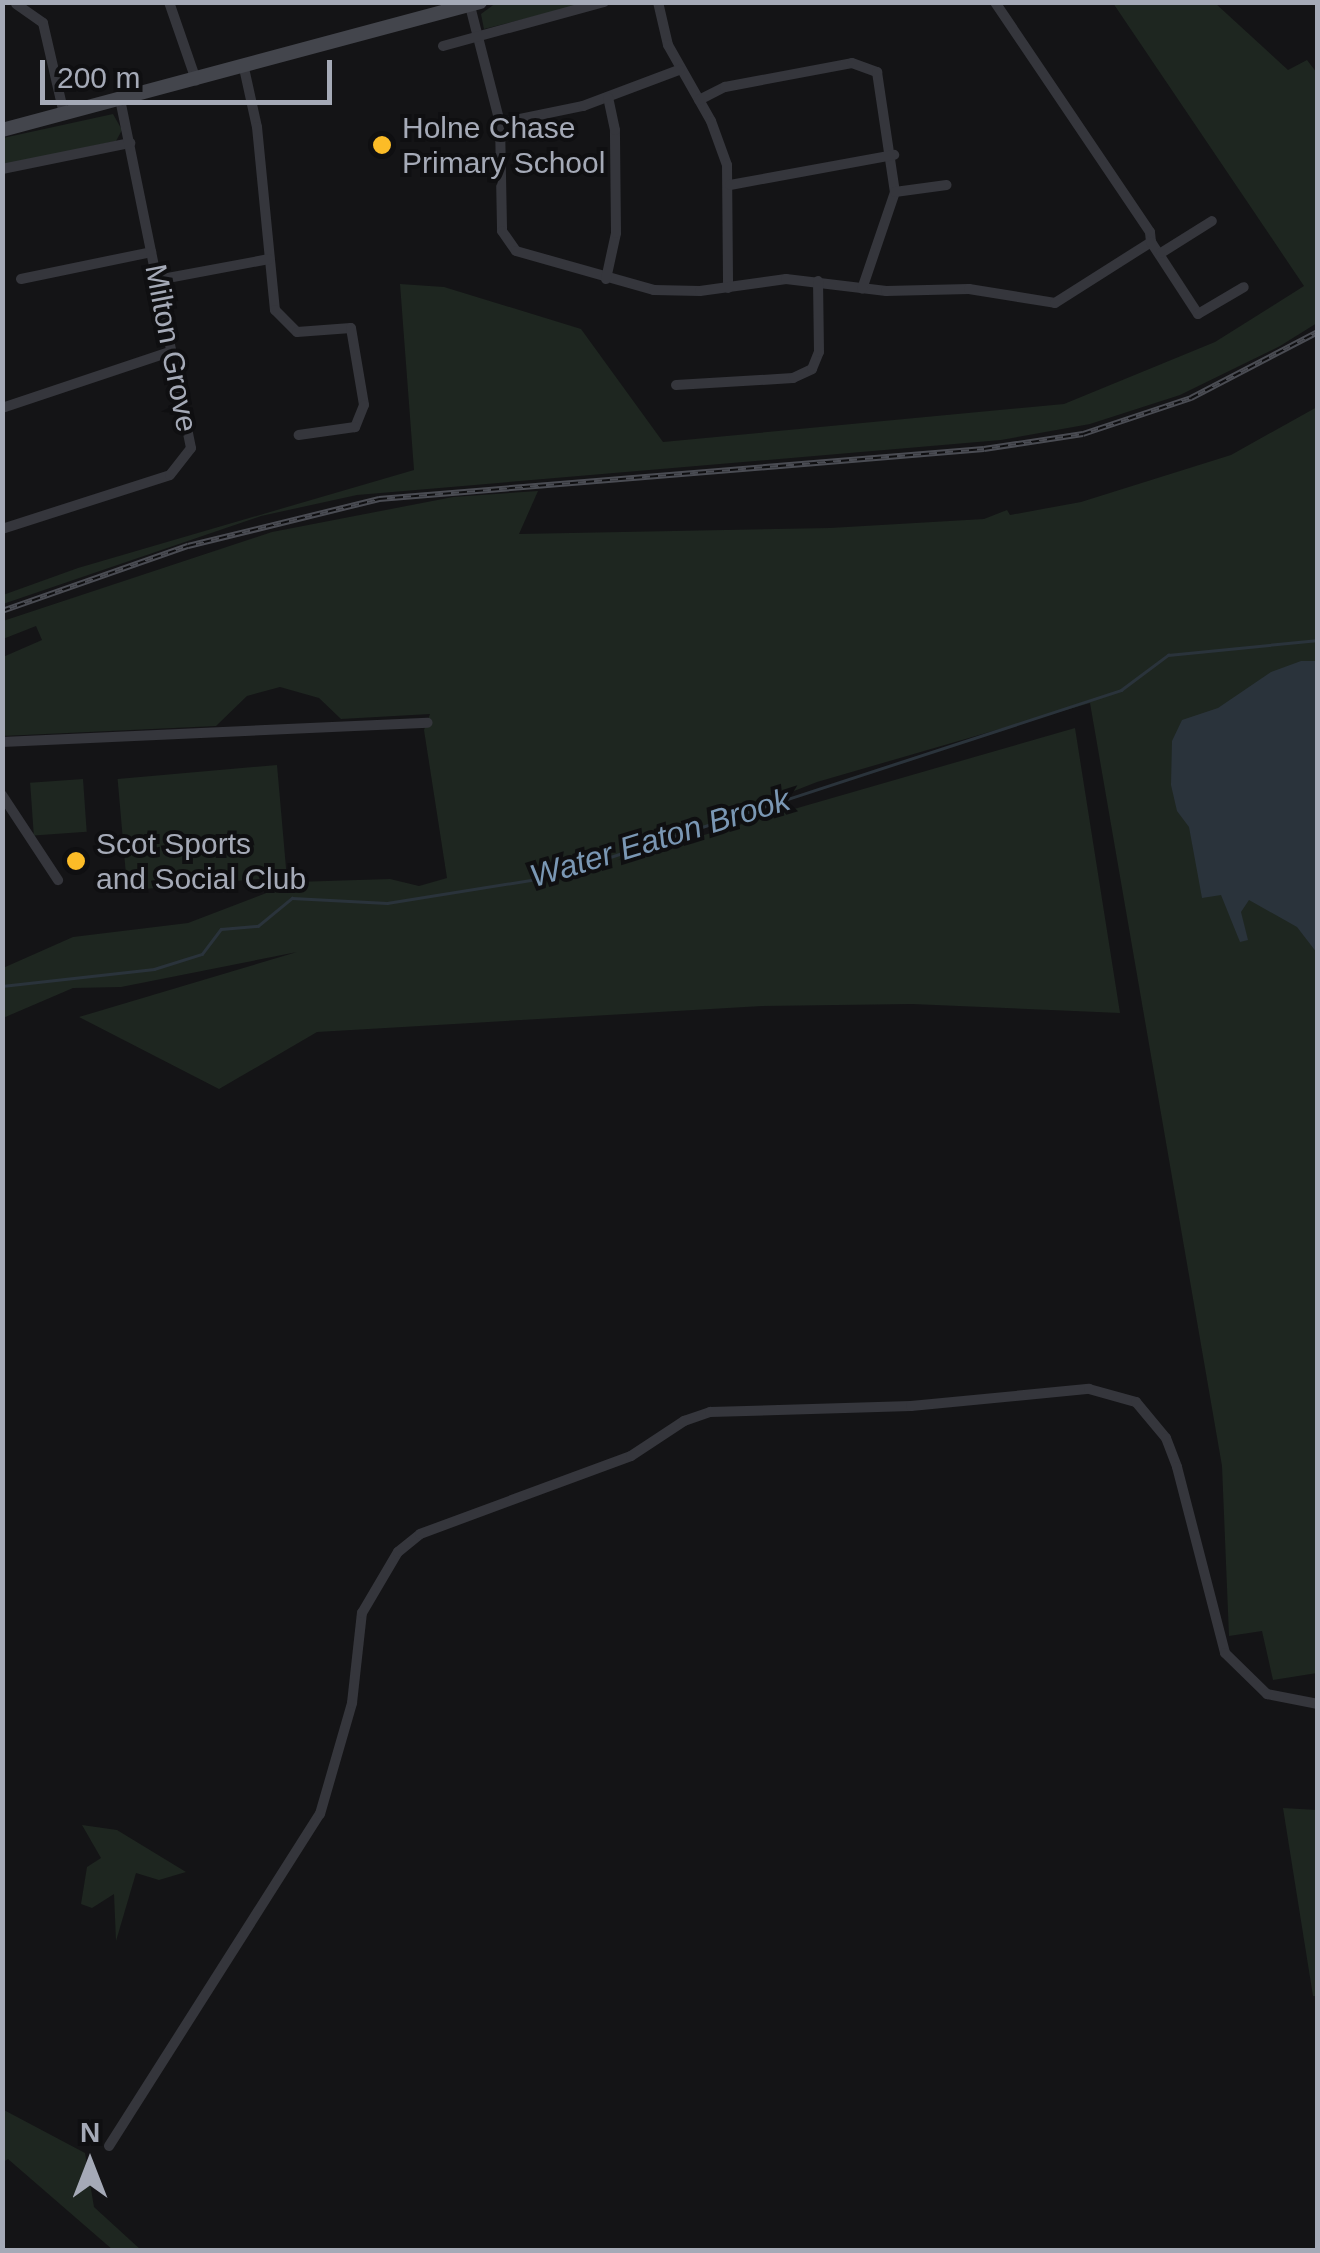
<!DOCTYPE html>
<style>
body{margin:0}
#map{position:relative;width:1320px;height:2253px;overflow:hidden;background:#141416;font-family:Helvetica,sans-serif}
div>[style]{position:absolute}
.green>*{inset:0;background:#1e2620;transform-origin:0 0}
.water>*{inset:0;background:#2a333b}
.stream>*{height:2.5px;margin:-1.25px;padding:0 1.25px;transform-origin:1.25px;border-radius:1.25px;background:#2a333b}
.street>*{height:10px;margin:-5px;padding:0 5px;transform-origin:5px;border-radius:5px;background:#35363c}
.secondary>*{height:14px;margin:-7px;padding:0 7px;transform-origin:7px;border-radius:7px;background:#43454c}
.rail>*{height:6px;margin-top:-3px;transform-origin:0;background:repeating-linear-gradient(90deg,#0f0f11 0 8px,#4a4c53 0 16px);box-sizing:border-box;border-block:2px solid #4a4c53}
.dots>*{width:28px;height:28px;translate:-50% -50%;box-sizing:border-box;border:5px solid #0f0f11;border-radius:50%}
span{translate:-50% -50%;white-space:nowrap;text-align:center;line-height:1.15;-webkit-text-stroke:8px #0f0f11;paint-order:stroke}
.poi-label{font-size:30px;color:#a5aab7}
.left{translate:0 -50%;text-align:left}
.street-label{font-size:30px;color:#a5aab7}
.water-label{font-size:32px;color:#7a97b4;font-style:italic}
.frame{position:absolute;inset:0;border:5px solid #a5aab7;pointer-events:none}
.north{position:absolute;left:40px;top:2113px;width:100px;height:100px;-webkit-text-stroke:8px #0f0f11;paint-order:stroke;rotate:0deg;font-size:28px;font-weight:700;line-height:40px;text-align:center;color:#a5aab7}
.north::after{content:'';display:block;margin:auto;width:35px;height:45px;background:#a5aab7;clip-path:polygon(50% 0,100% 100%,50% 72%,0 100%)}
.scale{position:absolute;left:40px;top:60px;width:292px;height:45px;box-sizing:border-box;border:5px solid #a5aab7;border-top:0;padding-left:12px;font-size:30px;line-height:35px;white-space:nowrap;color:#a5aab7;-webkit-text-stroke:8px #0f0f11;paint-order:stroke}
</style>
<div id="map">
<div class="green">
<i style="clip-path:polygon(496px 3px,588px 3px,484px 29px,481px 14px)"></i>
<i style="clip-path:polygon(1113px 3px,1215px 3px,1288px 70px,1307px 60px,1317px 73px,1317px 323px,1280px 346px,1180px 395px,1090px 424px,1001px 440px,357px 495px,261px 516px,3px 604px,3px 595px,78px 568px,414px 470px,400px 284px,444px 287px,581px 329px,663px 442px,1064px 404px,1215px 342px,1304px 286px)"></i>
<i style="clip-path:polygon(113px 114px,122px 130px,116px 141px,3px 165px,3px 138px)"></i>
<i style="clip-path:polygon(1317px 407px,1317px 1673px,1273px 1680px,1262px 1631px,1229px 1636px,1222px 1466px,1090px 703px,817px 782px,617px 860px,1075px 728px,1120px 1013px,912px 1004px,762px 1006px,317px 1032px,219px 1089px,79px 1017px,297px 952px,121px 987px,73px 988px,3px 1018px,3px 968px,73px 937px,188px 923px,295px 882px,390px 879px,419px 886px,447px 878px,424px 730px,430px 714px,341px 719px,319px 698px,280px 687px,247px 696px,216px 726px,3px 736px,3px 657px,42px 640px,36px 626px,3px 639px,3px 621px,272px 532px,453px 497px,538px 491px,519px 534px,830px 528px,984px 519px,1007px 510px,1010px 515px,1081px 502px,1231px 455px)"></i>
<i style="left:277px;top:765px;width:112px;height:160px;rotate:85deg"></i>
<i style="left:83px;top:779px;width:53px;height:53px;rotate:86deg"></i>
<i style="clip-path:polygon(1283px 1808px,1317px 1810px,1317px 1996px,1313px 1996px)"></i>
<i style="clip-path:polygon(82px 1825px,117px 1830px,186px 1872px,159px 1880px,136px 1873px,116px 1941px,114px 1894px,92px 1908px,81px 1904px,87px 1867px,101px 1858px)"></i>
<i style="clip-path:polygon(2px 2109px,85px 2153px,94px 2207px,141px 2250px,113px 2250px,8px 2159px,3px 2162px)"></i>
</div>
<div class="water">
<i style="clip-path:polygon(1301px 661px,1317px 661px,1317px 953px,1297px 927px,1249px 900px,1241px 912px,1248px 940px,1240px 942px,1221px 895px,1202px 898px,1189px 827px,1177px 811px,1171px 785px,1172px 741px,1182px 720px,1218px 708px,1271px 672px)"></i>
</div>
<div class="stream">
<i style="left:2px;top:986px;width:153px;rotate:-6.4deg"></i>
<i style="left:154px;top:969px;width:50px;rotate:-17.4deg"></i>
<i style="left:202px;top:954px;width:31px;rotate:-53deg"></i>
<i style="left:221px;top:929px;width:37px;rotate:-5deg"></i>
<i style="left:258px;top:926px;width:44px;rotate:-39.5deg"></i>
<i style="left:292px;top:898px;width:95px;rotate:3deg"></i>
<i style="left:387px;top:903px;width:164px;rotate:-9.1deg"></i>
<i style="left:549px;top:877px;width:602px;rotate:-18.1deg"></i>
<i style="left:1121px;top:690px;width:59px;rotate:-36.7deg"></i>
<i style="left:1168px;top:655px;width:151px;rotate:-5.7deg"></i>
</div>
<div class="street">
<i style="left:169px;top:2px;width:83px;rotate:70.9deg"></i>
<i style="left:658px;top:2px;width:44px;rotate:76.9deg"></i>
<i style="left:668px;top:45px;width:87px;rotate:60.5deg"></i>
<i style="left:711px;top:121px;width:47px;rotate:70deg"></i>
<i style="left:727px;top:165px;width:123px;rotate:89.5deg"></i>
<i style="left:16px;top:4px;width:33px;rotate:35deg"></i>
<i style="left:43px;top:23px;width:93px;rotate:77deg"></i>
<i style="left:470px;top:6px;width:121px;rotate:75.6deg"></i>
<i style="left:500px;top:123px;width:108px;rotate:88.9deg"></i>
<i style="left:502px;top:231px;width:24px;rotate:55deg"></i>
<i style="left:516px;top:251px;width:143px;rotate:15.8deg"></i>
<i style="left:654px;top:290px;width:46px;rotate:1.2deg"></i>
<i style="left:700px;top:291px;width:87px;rotate:-7.9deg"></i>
<i style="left:786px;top:279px;width:101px;rotate:6.8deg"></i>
<i style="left:886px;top:291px;width:83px;rotate:-1.4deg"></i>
<i style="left:969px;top:289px;width:87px;rotate:9.2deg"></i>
<i style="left:1055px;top:303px;width:114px;rotate:-32.4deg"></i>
<i style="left:1151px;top:242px;width:10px;rotate:-96deg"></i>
<i style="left:1150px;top:232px;width:277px;rotate:-124deg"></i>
<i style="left:443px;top:46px;width:167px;rotate:-15.3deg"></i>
<i style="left:244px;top:68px;width:60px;rotate:77.6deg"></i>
<i style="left:257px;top:127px;width:184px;rotate:84.4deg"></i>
<i style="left:275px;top:310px;width:31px;rotate:45deg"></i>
<i style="left:297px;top:332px;width:54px;rotate:-4.2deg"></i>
<i style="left:351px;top:328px;width:78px;rotate:80.4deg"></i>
<i style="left:364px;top:405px;width:24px;rotate:112deg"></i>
<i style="left:355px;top:427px;width:57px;rotate:171.9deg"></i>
<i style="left:699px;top:100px;width:29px;rotate:-27deg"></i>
<i style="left:725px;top:87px;width:129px;rotate:-10.7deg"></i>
<i style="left:852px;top:63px;width:27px;rotate:20deg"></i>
<i style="left:877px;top:72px;width:121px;rotate:81.5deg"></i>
<i style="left:895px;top:192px;width:102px;rotate:108.8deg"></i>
<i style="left:500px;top:123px;width:85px;rotate:-11.6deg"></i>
<i style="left:583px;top:106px;width:103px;rotate:-20.6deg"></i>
<i style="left:2px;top:169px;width:131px;rotate:-11.5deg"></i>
<i style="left:730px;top:185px;width:167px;rotate:-10.4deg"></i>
<i style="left:895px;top:192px;width:52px;rotate:-7.7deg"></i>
<i style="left:1151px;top:242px;width:86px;rotate:56.9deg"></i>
<i style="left:1198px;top:314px;width:53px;rotate:-30.4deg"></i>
<i style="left:1161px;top:253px;width:60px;rotate:-32.1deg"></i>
<i style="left:21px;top:279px;width:133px;rotate:-11.7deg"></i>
<i style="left:606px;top:279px;width:47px;rotate:-77.7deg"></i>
<i style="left:616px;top:233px;width:103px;rotate:-90.6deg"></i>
<i style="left:615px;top:130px;width:33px;rotate:-102deg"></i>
<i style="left:157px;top:280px;width:114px;rotate:-10.6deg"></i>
<i style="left:676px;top:385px;width:117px;rotate:-3.4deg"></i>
<i style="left:793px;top:378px;width:21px;rotate:-25deg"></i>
<i style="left:812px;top:369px;width:18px;rotate:-68deg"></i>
<i style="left:819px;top:352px;width:71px;rotate:-90.8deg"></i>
<i style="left:2px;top:408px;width:179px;rotate:-18.5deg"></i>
<i style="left:2px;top:529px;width:176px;rotate:-17.8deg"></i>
<i style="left:170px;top:475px;width:34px;rotate:-52deg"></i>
<i style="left:191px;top:448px;width:355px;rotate:-101.5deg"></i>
<i style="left:2px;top:742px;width:426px;rotate:-2.6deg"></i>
<i style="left:2px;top:795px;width:102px;rotate:56.6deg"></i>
<i style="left:109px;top:2146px;width:393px;rotate:-57.6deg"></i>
<i style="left:320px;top:1814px;width:116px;rotate:-73.9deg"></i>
<i style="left:352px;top:1703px;width:91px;rotate:-83.7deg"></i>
<i style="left:362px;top:1613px;width:71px;rotate:-59.5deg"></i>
<i style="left:398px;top:1552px;width:28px;rotate:-39deg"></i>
<i style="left:420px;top:1534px;width:225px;rotate:-20.3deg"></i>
<i style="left:631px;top:1456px;width:64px;rotate:-33.4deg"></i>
<i style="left:684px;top:1421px;width:28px;rotate:-19deg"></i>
<i style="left:710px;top:1412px;width:201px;rotate:-1.7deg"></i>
<i style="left:911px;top:1406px;width:179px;rotate:-5.5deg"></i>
<i style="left:1089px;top:1389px;width:49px;rotate:15.5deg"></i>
<i style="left:1136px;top:1402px;width:47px;rotate:50.2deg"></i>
<i style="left:1166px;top:1438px;width:31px;rotate:69deg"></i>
<i style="left:1177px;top:1467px;width:192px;rotate:75.5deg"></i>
<i style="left:1225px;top:1653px;width:59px;rotate:44.3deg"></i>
<i style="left:1267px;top:1694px;width:52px;rotate:11.1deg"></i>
</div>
<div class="secondary">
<i style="left:2px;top:130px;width:495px;rotate:-15deg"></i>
</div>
<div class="rail">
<i style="left:2px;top:611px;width:197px;rotate:-19.3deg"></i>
<i style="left:188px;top:546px;width:197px;rotate:-13.8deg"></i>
<i style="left:379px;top:499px;width:607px;rotate:-4.72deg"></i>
<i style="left:984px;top:449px;width:100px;rotate:-8.6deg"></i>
<i style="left:1083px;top:434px;width:114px;rotate:-18.4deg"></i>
<i style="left:1191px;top:398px;width:143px;rotate:-27.5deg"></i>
</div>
<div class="dots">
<i style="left:382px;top:145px;background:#fcbc27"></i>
<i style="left:76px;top:861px;background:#fcbc27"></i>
</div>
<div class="poi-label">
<span class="left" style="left:402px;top:145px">Holne Chase<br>Primary School</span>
<span class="left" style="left:96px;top:861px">Scot Sports<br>and Social Club</span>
</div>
<div class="street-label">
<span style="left:171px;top:348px;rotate:79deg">Milton Grove</span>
</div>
<div class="water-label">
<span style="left:660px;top:838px;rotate:-17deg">Water Eaton Brook</span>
</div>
<div class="frame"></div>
<div class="north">N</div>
<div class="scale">200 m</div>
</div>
